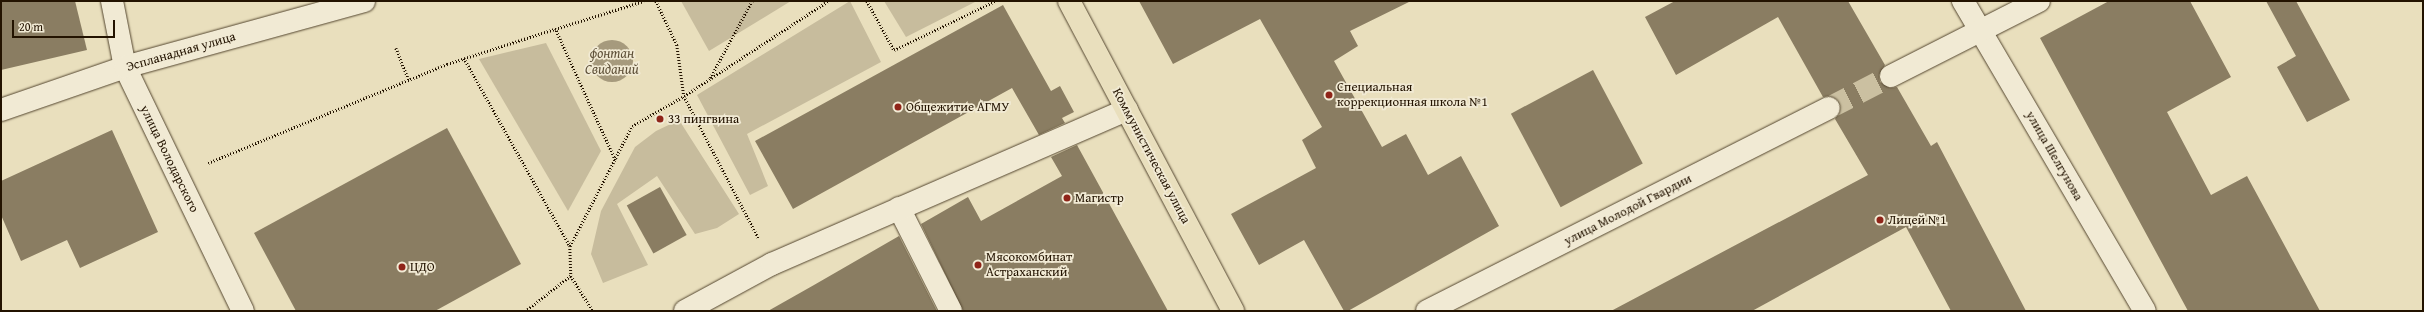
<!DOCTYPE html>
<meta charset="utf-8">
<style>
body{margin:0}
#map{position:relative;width:2424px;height:312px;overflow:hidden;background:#e9dfbd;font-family:"Gentium Book Plus",serif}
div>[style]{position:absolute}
.green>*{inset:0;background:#c7bc9d}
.water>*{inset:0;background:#a69a7d}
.round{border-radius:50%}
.building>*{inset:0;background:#8a7d62;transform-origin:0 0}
.minor-tunnel>*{height:22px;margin-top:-11px;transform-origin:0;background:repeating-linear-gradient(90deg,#cbc0a1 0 22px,transparent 0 33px)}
.path>*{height:2.5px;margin-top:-1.25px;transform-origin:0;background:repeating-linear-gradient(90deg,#231300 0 1px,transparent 0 3px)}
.roads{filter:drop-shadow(0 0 1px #54462f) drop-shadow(0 0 1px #54462f)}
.minor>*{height:22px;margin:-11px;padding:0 11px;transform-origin:11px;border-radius:11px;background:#f1ead4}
.major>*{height:22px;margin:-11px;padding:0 11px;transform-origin:11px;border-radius:11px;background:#e9dfbd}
.dots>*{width:11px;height:11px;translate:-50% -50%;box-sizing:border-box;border:2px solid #f1ead4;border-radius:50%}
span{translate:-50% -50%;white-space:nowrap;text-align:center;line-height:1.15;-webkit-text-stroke:3.5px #f1ead4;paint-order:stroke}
.street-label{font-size:13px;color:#231300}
.poi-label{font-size:13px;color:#231300}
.left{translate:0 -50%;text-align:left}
.water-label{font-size:14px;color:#5e5038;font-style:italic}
.frame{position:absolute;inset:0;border:2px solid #231300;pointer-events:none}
.scale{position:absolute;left:12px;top:20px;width:103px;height:18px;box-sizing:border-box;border:2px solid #231300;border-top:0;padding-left:5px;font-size:12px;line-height:14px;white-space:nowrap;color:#231300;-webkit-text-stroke:3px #f1ead4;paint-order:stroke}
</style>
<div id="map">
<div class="green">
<i style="clip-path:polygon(681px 1px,791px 1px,709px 51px)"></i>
<i style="clip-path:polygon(850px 1px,881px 62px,747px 134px,768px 186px,750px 195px,697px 95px)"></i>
<i style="clip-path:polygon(884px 1px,974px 1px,975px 2px,906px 37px)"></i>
<i style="clip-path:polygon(546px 43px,601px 151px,568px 211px,479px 59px)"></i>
<i style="clip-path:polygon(679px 120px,739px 214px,717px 228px,695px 234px,657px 176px,617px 204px,648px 265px,603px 283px,591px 254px,601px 211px,635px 147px,656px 131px)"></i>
</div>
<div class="water">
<i class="round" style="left:591px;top:40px;width:42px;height:42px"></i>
</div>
<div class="building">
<i style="clip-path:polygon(1px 1px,75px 1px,87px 50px,1px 70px)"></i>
<i style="clip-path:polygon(1139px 1px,1411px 1px,1350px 31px,1358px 46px,1334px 61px,1382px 147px,1406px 134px,1428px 175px,1461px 156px,1499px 226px,1348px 311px,1344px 311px,1304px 240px,1259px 265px,1231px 214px,1316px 168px,1302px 140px,1322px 127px,1260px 19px,1173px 64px)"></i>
<i style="clip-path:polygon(1675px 1px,1848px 1px,1885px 65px,1879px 75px,1880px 82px,1890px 88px,1897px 87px,1931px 146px,1937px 142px,2026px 311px,1951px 311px,1906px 227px,1752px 311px,1611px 311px,1868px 175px,1835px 119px,1841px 109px,1840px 102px,1830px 96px,1823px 97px,1778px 17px,1676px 75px,1645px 17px)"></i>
<i style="clip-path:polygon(2109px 1px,2190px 1px,2231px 77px,2167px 112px,2211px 195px,2247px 176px,2320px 311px,2188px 311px,2040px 38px)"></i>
<i style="clip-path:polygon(2266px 1px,2296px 1px,2350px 100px,2307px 122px,2277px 67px,2296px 56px)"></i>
<i style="clip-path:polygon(1003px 5px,1051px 91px,1060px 86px,1074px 112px,1062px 118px,1065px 123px,1039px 135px,1012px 88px,793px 209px,755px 141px)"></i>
<i style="left:1593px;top:70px;width:106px;height:93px;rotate:62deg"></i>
<i style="clip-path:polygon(447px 128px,521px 264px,435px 311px,296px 311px,254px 233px)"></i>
<i style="clip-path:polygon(112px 130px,158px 232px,80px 268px,67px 240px,21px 261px,1px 215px,1px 181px)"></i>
<i style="clip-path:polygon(1077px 145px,1168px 311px,963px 311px,921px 224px,968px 197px,981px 221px,1062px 176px,1051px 157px)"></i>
<i style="left:660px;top:187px;width:55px;height:38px;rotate:61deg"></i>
<i style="clip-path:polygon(899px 236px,937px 311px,768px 311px,814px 285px)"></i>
</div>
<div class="minor-tunnel">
<i style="left:1829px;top:108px;width:70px;rotate:-27.3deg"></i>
</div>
<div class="path">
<i style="left:656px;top:1px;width:49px;rotate:64.5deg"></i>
<i style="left:677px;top:45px;width:51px;rotate:82.2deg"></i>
<i style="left:684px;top:96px;width:161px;rotate:62.3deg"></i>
<i style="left:867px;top:1px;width:56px;rotate:61.1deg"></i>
<i style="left:894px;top:50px;width:112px;rotate:-25.9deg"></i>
<i style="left:396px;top:48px;width:35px;rotate:68deg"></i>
<i style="left:464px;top:58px;width:216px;rotate:60.6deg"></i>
<i style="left:570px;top:246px;width:30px;rotate:88deg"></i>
<i style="left:571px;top:276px;width:57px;rotate:142.1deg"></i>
<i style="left:710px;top:78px;width:88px;rotate:-61.4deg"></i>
<i style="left:615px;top:160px;width:144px;rotate:-114.6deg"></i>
<i style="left:555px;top:29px;width:93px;rotate:-17.5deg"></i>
<i style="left:208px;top:163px;width:259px;rotate:-22.5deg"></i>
<i style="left:447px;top:64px;width:114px;rotate:-18deg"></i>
<i style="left:570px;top:246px;width:135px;rotate:-62.7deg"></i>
<i style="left:632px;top:126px;width:60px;rotate:-30deg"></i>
<i style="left:684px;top:96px;width:173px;rotate:-33.4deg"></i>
<i style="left:571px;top:276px;width:41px;rotate:57.8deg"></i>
</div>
<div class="roads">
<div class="minor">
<i style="left:112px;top:1px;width:67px;rotate:78.9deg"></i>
<i style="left:125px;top:67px;width:271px;rotate:64.2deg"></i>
<i style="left:1963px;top:1px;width:359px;rotate:59.6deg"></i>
<i style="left:1891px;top:76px;width:166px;rotate:-26.9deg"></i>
<i style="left:1px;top:110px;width:131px;rotate:-19.1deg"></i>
<i style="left:125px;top:67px;width:248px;rotate:-15.4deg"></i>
<i style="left:899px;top:208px;width:115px;rotate:63.2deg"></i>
<i style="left:685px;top:311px;width:99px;rotate:-28.4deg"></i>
<i style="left:772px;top:264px;width:387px;rotate:-23.5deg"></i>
<i style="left:1427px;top:311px;width:450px;rotate:-26.8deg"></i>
</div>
<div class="major">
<i style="left:1069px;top:1px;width:351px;rotate:62.1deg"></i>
</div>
</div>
<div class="dots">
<i style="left:1329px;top:95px;background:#8f2418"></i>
<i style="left:898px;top:107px;background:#8f2418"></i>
<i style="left:660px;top:119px;background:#8f2418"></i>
<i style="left:1067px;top:198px;background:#8f2418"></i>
<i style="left:1880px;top:220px;background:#8f2418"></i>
<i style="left:978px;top:265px;background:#8f2418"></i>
<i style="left:402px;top:267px;background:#8f2418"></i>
</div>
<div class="street-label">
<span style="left:181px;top:52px;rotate:-16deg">Эспланадная улица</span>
<span style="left:1151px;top:156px;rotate:62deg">Коммунистическая улица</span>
<span style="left:2054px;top:156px;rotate:60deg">улица Шелгунова</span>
<span style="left:169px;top:159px;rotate:64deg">улица Володарского</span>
<span style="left:1628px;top:210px;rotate:-27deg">улица Молодой Гвардии</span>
</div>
<div class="poi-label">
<span class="left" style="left:1337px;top:95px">Специальная<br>коррекционная школа №1</span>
<span class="left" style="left:906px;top:107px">Общежитие АГМУ</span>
<span class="left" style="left:668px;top:119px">33 пингвина</span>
<span class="left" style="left:1075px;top:198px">Магистр</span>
<span class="left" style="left:1888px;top:220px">Лицей №1</span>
<span class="left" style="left:986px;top:265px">Мясокомбинат<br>Астраханский</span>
<span class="left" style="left:410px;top:267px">ЦДО</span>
</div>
<div class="water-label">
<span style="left:612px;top:61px">фонтан<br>Свиданий</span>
</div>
<div class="frame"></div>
<div class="scale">20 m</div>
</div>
